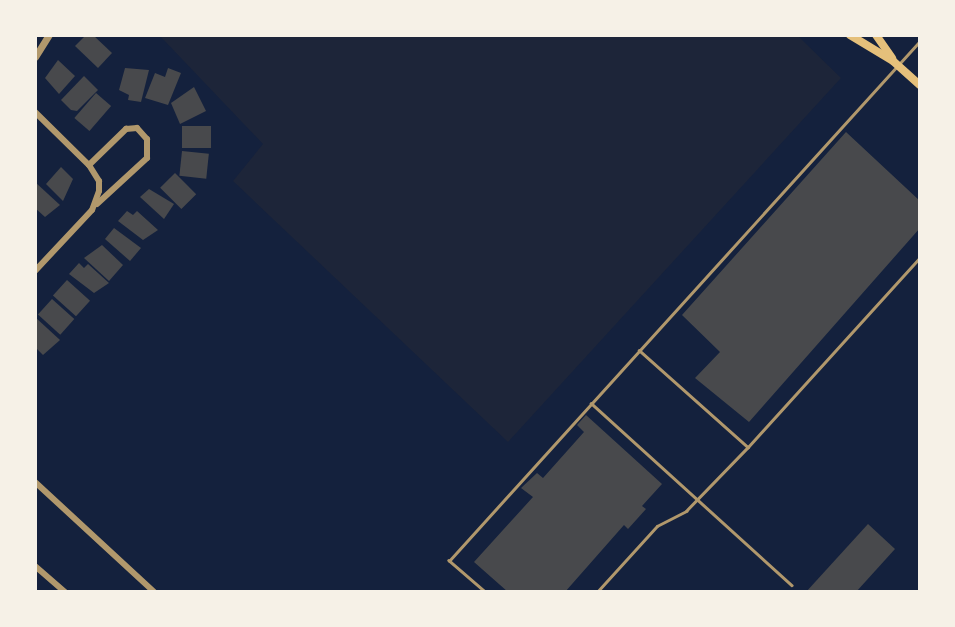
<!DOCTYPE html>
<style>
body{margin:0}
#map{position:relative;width:955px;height:627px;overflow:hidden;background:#14213d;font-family:Quicksand,sans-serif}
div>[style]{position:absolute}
.green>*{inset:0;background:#1d2539}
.building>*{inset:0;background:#48494c;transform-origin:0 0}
.service>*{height:2.5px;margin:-1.25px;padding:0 1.25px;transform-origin:1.25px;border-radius:1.25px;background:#b1986c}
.minor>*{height:6px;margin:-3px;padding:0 3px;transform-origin:3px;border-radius:3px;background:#b1986c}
.tertiary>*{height:7px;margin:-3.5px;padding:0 3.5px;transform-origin:3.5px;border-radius:3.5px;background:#b1986c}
.secondary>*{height:8px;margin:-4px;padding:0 4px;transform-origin:4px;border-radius:4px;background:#e5c07b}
span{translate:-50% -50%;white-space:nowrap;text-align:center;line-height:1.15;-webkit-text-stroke:5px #f6f1e7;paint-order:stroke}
.frame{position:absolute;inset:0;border:37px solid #f6f1e7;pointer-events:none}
</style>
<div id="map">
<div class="green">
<i style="clip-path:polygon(797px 35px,841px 78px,508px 442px,233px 181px,263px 144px,160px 36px)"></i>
</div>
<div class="building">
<i style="clip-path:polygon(93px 35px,112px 53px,98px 68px,75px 46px,84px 37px)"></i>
<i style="clip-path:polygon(58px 60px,75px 76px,59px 94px,45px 78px)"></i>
<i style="clip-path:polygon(125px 68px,149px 70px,141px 102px,128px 100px,129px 95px,119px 90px)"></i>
<i style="clip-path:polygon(168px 68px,181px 73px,168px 105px,145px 98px,155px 73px,165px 77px)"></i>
<i style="clip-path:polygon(84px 76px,98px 90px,77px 111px,71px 110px,61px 100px)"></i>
<i style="clip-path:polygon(194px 87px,206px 111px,180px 124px,171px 103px)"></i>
<i style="left:96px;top:93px;width:20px;height:33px;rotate:41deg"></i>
<i style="left:182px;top:126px;width:29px;height:22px"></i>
<i style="clip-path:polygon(846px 132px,920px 201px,920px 228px,749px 422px,695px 378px,720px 352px,682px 315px)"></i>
<i style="left:182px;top:151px;width:27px;height:25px;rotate:6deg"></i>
<i style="clip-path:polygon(61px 167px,73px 179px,63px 201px,46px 184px)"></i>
<i style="left:175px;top:173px;width:30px;height:21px;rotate:45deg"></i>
<i style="clip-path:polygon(35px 182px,60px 205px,45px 217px,35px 208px)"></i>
<i style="clip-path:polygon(149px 189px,174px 204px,164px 219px,140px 197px)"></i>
<i style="clip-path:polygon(127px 211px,133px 215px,137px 211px,158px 230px,143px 240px,118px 221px)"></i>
<i style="clip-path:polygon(114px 228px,141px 248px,130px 261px,105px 239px)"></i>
<i style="clip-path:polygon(102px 245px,123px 265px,109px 281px,84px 258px)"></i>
<i style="clip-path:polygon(79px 263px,84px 268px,88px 264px,109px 283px,94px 293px,69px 274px)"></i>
<i style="left:67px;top:280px;width:31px;height:21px;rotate:42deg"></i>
<i style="left:52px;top:299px;width:30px;height:21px;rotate:42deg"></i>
<i style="clip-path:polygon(35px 317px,60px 340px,43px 355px,35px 347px)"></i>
<i style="clip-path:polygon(586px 415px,662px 484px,642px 506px,646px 509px,628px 529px,624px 525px,565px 592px,508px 592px,474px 562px,533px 497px,521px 488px,537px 473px,543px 478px,584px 432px,577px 425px)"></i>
<i style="clip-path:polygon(868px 524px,895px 549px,856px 592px,806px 592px)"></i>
</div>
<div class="service">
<i style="left:639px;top:350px;width:146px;rotate:41.7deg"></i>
<i style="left:748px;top:447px;width:256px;rotate:-47.8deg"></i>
<i style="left:591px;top:403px;width:271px;rotate:42.2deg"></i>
<i style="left:485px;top:592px;width:48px;rotate:-139.3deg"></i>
<i style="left:449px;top:561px;width:702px;rotate:-47.83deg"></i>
<i style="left:597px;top:592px;width:89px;rotate:-47.7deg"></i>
<i style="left:657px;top:526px;width:33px;rotate:-27deg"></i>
<i style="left:686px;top:511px;width:89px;rotate:-45.9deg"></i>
</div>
<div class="minor">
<i style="left:35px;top:112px;width:76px;rotate:44.5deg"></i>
<i style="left:89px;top:165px;width:19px;rotate:58deg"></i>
<i style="left:99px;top:181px;width:10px;rotate:90deg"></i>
<i style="left:99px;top:191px;width:20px;rotate:110deg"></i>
<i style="left:92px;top:210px;width:83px;rotate:133.1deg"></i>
<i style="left:89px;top:165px;width:52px;rotate:-44.2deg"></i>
<i style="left:126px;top:129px;width:11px;rotate:-5deg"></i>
<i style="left:137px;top:128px;width:15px;rotate:48deg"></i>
<i style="left:147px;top:139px;width:19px;rotate:90deg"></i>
<i style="left:147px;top:158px;width:68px;rotate:137.4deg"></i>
<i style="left:35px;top:482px;width:162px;rotate:42.7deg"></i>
<i style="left:35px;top:566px;width:40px;rotate:41deg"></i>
</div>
<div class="tertiary">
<i style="left:35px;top:57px;width:26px;rotate:-58deg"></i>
</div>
<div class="secondary">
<i style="left:850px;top:35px;width:50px;rotate:31.2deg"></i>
<i style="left:893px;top:61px;width:36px;rotate:42deg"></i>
<i style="left:876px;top:35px;width:28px;rotate:55deg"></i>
</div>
<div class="frame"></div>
</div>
